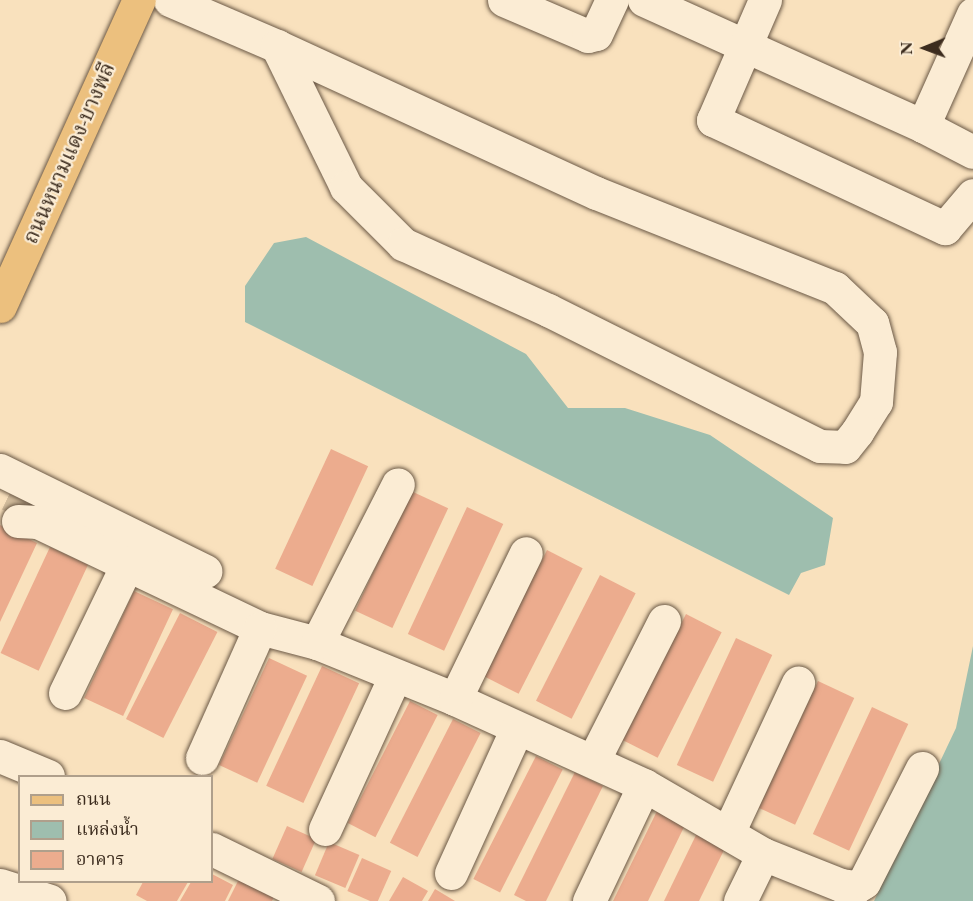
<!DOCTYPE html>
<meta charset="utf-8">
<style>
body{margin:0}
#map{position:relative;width:973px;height:901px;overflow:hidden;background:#f9e1bd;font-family:"EB Garamond","Noto Serif Thai",serif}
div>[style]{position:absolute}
.water>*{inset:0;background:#9ebeae}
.building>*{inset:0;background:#ecac8e;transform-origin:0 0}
.minor-tunnel>*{height:33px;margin-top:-16.5px;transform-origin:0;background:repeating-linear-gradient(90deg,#d3bd9d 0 33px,transparent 0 49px)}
.roads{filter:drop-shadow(0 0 2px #6b5946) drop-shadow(0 0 2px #6b5946)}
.minor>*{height:33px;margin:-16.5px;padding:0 16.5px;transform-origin:16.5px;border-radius:16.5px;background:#fbecd4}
.major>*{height:33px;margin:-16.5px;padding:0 16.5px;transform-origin:16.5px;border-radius:16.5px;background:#ecc07e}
span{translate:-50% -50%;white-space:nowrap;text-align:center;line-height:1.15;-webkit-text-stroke:4.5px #fbecd4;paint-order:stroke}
.street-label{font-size:21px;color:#3c2c1e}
.legend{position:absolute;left:18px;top:775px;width:195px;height:108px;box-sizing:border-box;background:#fbecd4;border:2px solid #af9f8b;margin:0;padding:8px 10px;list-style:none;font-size:18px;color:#3c2c1e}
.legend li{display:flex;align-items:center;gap:12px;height:30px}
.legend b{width:30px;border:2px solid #af9f8b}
.north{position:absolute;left:895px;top:18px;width:60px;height:60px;-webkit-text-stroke:4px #fbecd4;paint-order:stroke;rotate:269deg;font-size:16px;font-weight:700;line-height:24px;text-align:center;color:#3c2c1e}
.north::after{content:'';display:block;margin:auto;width:21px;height:27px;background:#3c2c1e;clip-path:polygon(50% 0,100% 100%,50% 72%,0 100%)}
</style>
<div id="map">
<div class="water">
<i style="clip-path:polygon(306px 237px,526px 354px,568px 408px,625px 408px,710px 435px,833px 518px,825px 565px,801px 573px,789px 595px,245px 322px,245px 286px,274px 243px)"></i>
<i style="clip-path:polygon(973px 646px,973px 901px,874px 901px,956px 728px)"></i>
</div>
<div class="building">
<i style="left:331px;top:449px;width:41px;height:132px;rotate:25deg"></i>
<i style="left:411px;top:491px;width:41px;height:132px;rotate:25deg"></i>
<i style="left:467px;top:507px;width:40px;height:140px;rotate:25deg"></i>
<i style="clip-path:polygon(0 525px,37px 543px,0 622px)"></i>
<i style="left:50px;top:547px;width:42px;height:117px;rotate:25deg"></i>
<i style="left:547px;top:550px;width:40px;height:141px;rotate:27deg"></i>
<i style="left:600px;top:575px;width:40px;height:141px;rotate:27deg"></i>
<i style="left:134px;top:591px;width:43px;height:118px;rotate:25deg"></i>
<i style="left:180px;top:613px;width:42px;height:119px;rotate:27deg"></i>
<i style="left:686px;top:614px;width:40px;height:141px;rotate:27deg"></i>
<i style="left:736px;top:638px;width:40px;height:140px;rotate:25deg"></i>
<i style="left:269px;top:658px;width:42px;height:118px;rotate:25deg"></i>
<i style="left:322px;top:666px;width:41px;height:132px;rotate:25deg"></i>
<i style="left:818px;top:681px;width:40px;height:140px;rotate:25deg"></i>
<i style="left:410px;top:701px;width:31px;height:137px;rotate:27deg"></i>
<i style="left:872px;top:707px;width:40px;height:140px;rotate:25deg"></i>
<i style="left:453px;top:719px;width:31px;height:139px;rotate:27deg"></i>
<i style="left:536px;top:756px;width:30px;height:138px;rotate:27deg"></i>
<i style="clip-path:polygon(575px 772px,603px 786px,546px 901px,526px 901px,514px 895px)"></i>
<i style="clip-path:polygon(657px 811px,685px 825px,648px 901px,613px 901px)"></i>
<i style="left:287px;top:826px;width:32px;height:36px;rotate:24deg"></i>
<i style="clip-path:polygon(697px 833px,725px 848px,699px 901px,664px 901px)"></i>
<i style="left:329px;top:842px;width:33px;height:36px;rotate:23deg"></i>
<i style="left:362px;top:858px;width:32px;height:36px;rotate:24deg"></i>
<i style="clip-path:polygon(212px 874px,233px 885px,225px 901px,180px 901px,191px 882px,212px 882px)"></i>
<i style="clip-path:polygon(403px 877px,428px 891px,422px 901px,389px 901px)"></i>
<i style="clip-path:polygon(239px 879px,274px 897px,272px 901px,228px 901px)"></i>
<i style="clip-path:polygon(143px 882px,188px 882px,177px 901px,147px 901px,136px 895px)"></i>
<i style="clip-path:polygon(435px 889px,455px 901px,428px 901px)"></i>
</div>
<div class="minor-tunnel">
<i style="left:9px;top:494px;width:19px;rotate:25deg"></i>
</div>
<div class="roads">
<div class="minor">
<i style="left:170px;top:0;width:116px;rotate:23.3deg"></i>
<i style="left:277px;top:46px;width:157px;rotate:63.9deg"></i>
<i style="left:346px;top:187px;width:81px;rotate:45deg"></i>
<i style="left:403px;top:244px;width:159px;rotate:24.5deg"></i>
<i style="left:548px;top:310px;width:304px;rotate:26.6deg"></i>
<i style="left:820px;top:446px;width:25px;rotate:2deg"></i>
<i style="left:845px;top:447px;width:19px;rotate:-51deg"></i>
<i style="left:857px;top:432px;width:36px;rotate:-58deg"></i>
<i style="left:876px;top:402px;width:50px;rotate:-85.4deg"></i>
<i style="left:880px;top:352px;width:30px;rotate:-105deg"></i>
<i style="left:872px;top:323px;width:51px;rotate:-136.6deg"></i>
<i style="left:835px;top:288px;width:257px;rotate:-158.3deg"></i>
<i style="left:596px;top:193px;width:351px;rotate:-155.3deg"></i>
<i style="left:504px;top:0;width:91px;rotate:23.2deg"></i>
<i style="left:588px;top:36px;width:8px;rotate:-14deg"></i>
<i style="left:596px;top:34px;width:38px;rotate:-65deg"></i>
<i style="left:644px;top:0;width:306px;rotate:24.3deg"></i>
<i style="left:765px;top:0;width:131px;rotate:113.4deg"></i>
<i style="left:713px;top:120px;width:256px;rotate:25deg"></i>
<i style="left:945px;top:228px;width:43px;rotate:-49.7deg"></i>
<i style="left:973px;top:14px;width:123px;rotate:114.1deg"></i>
<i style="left:923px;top:126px;width:56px;rotate:27.5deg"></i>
<i style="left:0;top:470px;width:229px;rotate:26.2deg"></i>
<i style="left:18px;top:521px;width:20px;rotate:3deg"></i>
<i style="left:38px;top:522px;width:246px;rotate:25.5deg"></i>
<i style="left:260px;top:628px;width:59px;rotate:14.7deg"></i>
<i style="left:317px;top:643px;width:149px;rotate:22.1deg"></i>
<i style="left:455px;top:699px;width:208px;rotate:24.5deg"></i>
<i style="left:644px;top:785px;width:138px;rotate:30.1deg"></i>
<i style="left:763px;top:854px;width:84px;rotate:21.7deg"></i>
<i style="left:841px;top:885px;width:15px;rotate:8deg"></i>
<i style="left:856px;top:887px;width:9px;rotate:-32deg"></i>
<i style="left:864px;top:882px;width:128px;rotate:-63deg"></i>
<i style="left:317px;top:643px;width:178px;rotate:-63deg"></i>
<i style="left:65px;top:693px;width:140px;rotate:-64.2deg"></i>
<i style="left:455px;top:699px;width:162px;rotate:-64.1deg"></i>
<i style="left:0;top:756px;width:52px;rotate:22.6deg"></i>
<i style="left:202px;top:758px;width:142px;rotate:-66deg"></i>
<i style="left:593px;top:761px;width:157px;rotate:-63.1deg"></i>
<i style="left:325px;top:829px;width:168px;rotate:-65.4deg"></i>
<i style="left:728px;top:833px;width:166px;rotate:-65deg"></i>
<i style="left:212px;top:849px;width:118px;rotate:26.1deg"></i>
<i style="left:451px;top:873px;width:159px;rotate:-65.5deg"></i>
<i style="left:0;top:885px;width:52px;rotate:17.7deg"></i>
<i style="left:589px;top:901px;width:128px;rotate:-64.6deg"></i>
<i style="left:740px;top:901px;width:52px;rotate:-63.9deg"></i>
</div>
<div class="major">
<i style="left:0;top:306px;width:336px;rotate:-65.6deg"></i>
</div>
</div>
<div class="street-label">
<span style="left:69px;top:153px;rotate:-66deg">ถนนหนามแดง-บางพลี</span>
</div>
<ul class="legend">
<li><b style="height:8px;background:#ecc07e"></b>ถนน</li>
<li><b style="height:16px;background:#9ebeae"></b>แหล่งน้ำ</li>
<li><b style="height:16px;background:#ecac8e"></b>อาคาร</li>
</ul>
<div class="north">N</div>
</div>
